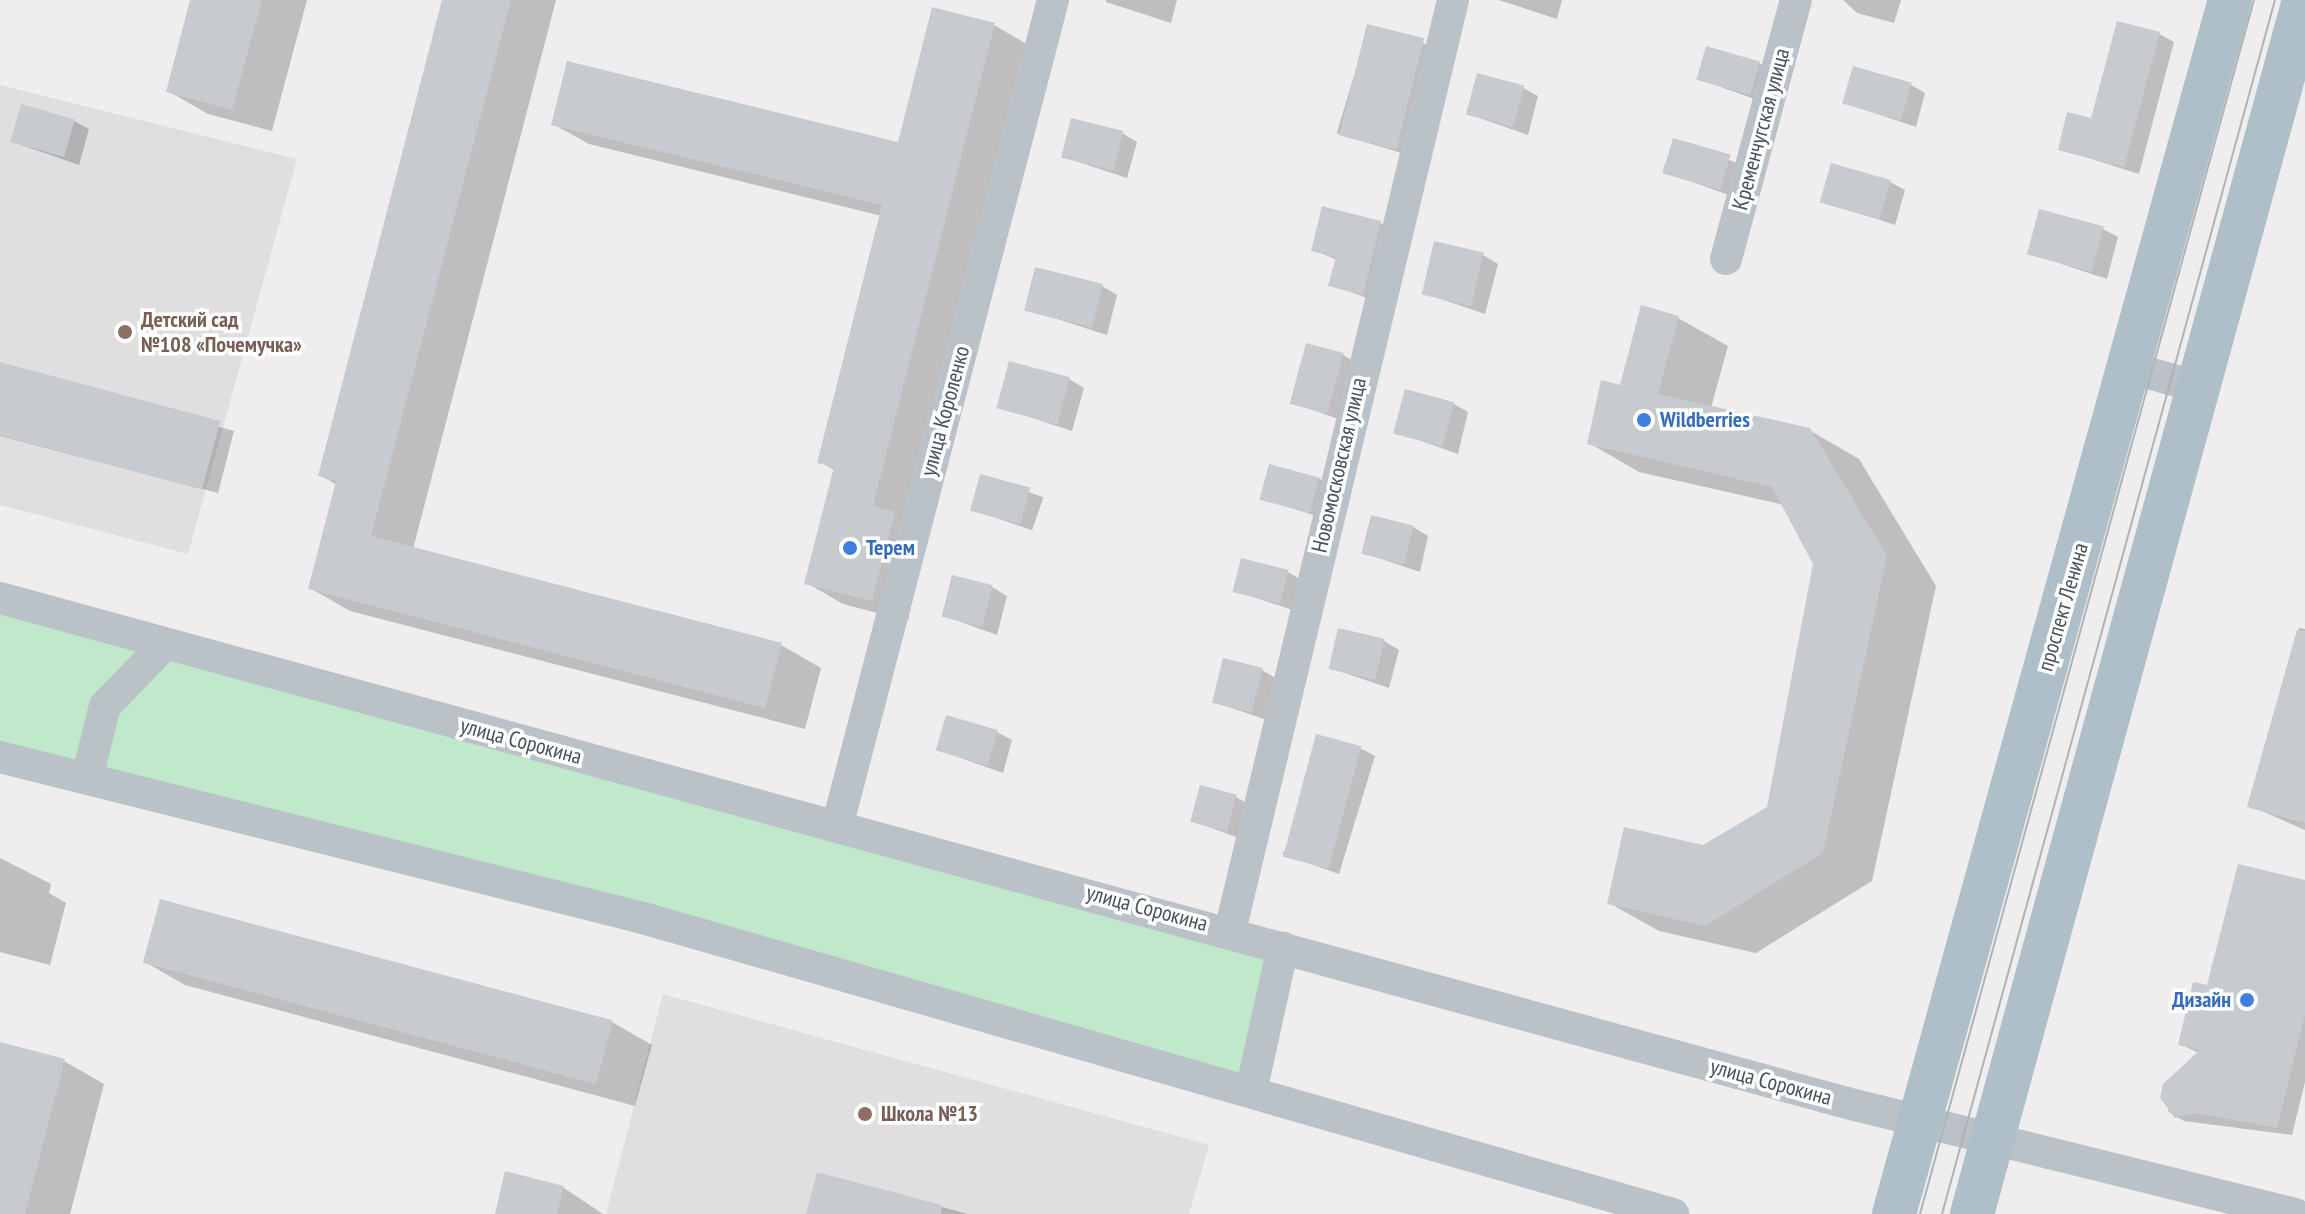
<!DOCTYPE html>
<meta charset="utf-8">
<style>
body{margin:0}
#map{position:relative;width:2305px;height:1214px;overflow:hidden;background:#efeded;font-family:"PT Sans Narrow",sans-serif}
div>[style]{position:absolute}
.education>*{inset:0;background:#e0dede}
.green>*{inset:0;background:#c0e9cc;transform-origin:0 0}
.shadow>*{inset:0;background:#0003;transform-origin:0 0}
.building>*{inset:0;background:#c7cbcf;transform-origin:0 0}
.street>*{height:32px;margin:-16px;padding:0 16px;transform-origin:16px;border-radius:16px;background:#bac2c8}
.primary>*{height:44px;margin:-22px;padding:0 22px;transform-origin:22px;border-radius:22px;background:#afbfc9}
.tram>*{height:2px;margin:-1px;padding:0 1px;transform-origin:1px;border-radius:1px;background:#b0b3b6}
.dots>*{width:22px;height:22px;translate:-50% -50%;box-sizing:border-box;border:4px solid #fff;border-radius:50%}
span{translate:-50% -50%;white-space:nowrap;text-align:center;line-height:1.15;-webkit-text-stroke:7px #fff;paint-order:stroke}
.street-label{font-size:22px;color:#475258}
.education-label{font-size:22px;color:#785e54;font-weight:700}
.left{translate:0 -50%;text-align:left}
.shop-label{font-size:22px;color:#366cbe;font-weight:700}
.right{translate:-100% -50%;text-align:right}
</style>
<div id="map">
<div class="education">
<i style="clip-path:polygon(0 85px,297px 159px,188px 554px,0 505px)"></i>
<i style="clip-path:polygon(663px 994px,1209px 1145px,1189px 1214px,606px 1214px)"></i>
</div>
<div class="green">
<i style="left:0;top:598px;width:1330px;height:159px;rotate:15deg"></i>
</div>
<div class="shadow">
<i style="clip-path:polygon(193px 0,307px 0,272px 131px,208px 114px,168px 91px)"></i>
<i style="clip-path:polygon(444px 0,556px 0,413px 549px,781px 645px,821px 668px,805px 729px,350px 611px,310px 588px,337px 485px,320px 475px)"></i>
<i style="clip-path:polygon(1177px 0,1171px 23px,1106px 2px,1106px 0)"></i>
<i style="clip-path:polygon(1499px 0,1562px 0,1557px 19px)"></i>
<i style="clip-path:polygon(1843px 0,1901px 0,1894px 23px,1857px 13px)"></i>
<i style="clip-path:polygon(994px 25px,1030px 46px,908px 621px,843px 604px,807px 583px,836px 471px,820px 462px,882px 216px,589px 144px,553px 124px,900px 145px)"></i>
<i style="left:1369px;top:27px;width:72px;height:111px;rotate:17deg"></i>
<i style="clip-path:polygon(2159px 34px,2174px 42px,2139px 174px,2060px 149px,2092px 120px)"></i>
<i style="clip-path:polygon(1759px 63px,1774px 72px,1765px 103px,1699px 79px)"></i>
<i style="clip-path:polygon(1911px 85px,1925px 93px,1916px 127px,1845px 103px)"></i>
<i style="clip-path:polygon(1523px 88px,1538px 96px,1528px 135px,1468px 114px)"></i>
<i style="clip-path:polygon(74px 121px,89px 129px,79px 165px,13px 142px)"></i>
<i style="clip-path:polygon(1122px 133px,1137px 142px,1127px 178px,1063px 157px)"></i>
<i style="left:1674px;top:140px;width:76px;height:33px;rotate:20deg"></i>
<i style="clip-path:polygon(1890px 182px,1905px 190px,1895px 225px,1823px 201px)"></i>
<i style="clip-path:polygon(1380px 223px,1395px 231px,1378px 302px,1331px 285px,1337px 260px,1314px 250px)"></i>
<i style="clip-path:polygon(2103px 229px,2118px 237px,2107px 279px,2028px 253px)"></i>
<i style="clip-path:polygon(1483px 255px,1498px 264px,1485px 314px,1423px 293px)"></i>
<i style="clip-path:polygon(1102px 286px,1117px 295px,1107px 335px,1026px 309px)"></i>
<i style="clip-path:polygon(1678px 318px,1728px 346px,1711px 408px,1809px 430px,1859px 459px,1936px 586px,1872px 881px,1756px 953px,1659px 931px,1609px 903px,1769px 809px,1816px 563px,1784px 505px,1639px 472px,1589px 443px,1621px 387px)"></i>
<i style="clip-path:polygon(1343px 355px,1358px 364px,1344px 421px,1293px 403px)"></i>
<i style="clip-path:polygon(0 364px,234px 431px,218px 493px,0 436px)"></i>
<i style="clip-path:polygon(1069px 379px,1084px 388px,1072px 431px,999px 407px)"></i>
<i style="clip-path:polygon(1454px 404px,1468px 412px,1458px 454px,1396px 432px)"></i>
<i style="left:982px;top:476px;width:65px;height:35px;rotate:19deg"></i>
<i style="clip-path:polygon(1318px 478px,1333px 487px,1326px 519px,1263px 499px)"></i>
<i style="clip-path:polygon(1413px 527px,1428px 536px,1420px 572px,1364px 553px)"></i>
<i style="clip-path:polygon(1288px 572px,1303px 581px,1296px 611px,1235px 591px)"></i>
<i style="clip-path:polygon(992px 587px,1007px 596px,997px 635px,944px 616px)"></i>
<i style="clip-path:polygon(2299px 628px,2305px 629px,2305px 830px,2250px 806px)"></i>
<i style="clip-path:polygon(1384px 641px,1399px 650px,1389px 688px,1330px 668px)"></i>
<i style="clip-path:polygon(1262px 670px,1277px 679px,1267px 720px,1214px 702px)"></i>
<i style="clip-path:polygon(997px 732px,1012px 740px,1003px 773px,938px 750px)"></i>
<i style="clip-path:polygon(1360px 748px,1375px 756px,1339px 874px,1282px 854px)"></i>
<i style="clip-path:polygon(1236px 797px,1251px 806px,1242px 839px,1192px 821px)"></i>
<i style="clip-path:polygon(0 858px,51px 884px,49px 893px,66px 903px,50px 965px,0 952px)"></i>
<i style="clip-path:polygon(2305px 882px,2305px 1082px,2292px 1135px,2184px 1121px,2169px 1112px,2163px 1091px,2199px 1053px,2180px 1044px,2209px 987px)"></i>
<i style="clip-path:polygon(145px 962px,612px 1022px,652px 1045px,635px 1106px,185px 985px)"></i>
<i style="clip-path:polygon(0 1052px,64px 1061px,104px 1084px,70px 1214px,0 1214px)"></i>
<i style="clip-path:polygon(507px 1174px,564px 1188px,603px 1214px,497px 1214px)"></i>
<i style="clip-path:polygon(819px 1174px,968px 1214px,808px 1214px)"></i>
</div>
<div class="building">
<i style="clip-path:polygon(190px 0,262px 0,232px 110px,166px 92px)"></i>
<i style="clip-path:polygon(442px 0,511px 0,371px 536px,782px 643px,765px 708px,308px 589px,336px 481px,318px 476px)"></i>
<i style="clip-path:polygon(932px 7px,995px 23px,873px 506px,895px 512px,872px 601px,804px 584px,834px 467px,817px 463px,882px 205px,551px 125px,567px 61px,898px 142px)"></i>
<i style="clip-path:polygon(2117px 21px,2160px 32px,2124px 167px,2058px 150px,2067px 112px,2091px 118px)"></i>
<i style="left:1367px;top:24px;width:59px;height:115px;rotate:14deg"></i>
<i style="left:1706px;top:46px;width:56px;height:35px;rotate:16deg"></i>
<i style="left:1853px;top:66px;width:61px;height:39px;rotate:16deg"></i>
<i style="left:1477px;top:73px;width:49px;height:43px;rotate:15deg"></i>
<i style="left:21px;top:104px;width:56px;height:39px;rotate:16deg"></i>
<i style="left:1071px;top:118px;width:54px;height:41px;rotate:14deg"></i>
<i style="left:1673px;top:138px;width:60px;height:37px;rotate:16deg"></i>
<i style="left:1831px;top:163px;width:62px;height:41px;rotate:16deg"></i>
<i style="clip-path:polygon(1322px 206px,1381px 221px,1363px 295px,1328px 286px,1336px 257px,1311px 251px)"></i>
<i style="left:2039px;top:209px;width:67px;height:47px;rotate:15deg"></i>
<i style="left:1434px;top:241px;width:51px;height:55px;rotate:13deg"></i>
<i style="left:1035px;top:267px;width:70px;height:45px;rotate:14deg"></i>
<i style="clip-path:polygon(1641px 305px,1679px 316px,1658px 394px,1810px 428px,1887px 556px,1823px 853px,1705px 926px,1607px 904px,1624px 827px,1703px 845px,1767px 807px,1813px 564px,1772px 487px,1587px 444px,1601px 380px,1620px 385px)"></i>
<i style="left:1306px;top:343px;width:39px;height:63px;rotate:15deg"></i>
<i style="left:1009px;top:361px;width:63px;height:49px;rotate:15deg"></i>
<i style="left:0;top:362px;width:228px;height:71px;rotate:15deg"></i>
<i style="left:1405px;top:389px;width:51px;height:46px;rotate:15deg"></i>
<i style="left:1269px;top:464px;width:52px;height:37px;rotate:15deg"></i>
<i style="left:980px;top:474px;width:52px;height:38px;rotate:15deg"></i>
<i style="left:1371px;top:515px;width:44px;height:40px;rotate:14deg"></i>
<i style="left:1241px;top:558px;width:49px;height:35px;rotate:14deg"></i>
<i style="left:952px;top:575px;width:42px;height:43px;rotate:14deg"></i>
<i style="left:1338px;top:628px;width:48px;height:42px;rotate:13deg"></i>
<i style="clip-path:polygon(2297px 630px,2305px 631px,2305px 823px,2247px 807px)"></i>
<i style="left:1223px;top:658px;width:41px;height:46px;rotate:14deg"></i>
<i style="left:946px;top:715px;width:54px;height:37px;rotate:16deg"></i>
<i style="left:1316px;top:734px;width:47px;height:127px;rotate:15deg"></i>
<i style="left:1200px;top:785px;width:38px;height:38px;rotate:15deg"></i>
<i style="clip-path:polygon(2238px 864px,2305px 880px,2305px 1014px,2277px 1128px,2197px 1113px,2175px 1118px,2160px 1098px,2163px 1084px,2200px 1050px,2178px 1045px,2193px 982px,2207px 985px)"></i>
<i style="left:160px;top:899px;width:469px;height:66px;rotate:15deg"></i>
<i style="clip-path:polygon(0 1042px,65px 1059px,25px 1214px,0 1214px)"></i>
<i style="clip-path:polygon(505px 1171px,564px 1186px,557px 1214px,495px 1214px)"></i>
<i style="clip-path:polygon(817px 1172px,942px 1205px,941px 1214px,806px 1214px)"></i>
</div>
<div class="street">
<i style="left:1726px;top:259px;width:268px;rotate:-74.9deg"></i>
<i style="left:2131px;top:368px;width:70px;rotate:15.8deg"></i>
<i style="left:0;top:598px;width:1923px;rotate:15.29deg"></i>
<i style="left:1855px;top:1105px;width:453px;rotate:13.9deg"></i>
<i style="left:0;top:757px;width:663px;rotate:14.06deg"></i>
<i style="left:643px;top:918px;width:1072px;rotate:16.03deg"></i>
<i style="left:87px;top:778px;width:74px;rotate:-76deg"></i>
<i style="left:105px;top:706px;width:82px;rotate:-46deg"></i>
<i style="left:838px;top:823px;width:851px;rotate:-75.36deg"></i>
<i style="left:1230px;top:931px;width:957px;rotate:-76.53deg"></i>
<i style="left:1251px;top:1092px;width:148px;rotate:-77.6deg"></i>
</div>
<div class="primary">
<i style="left:1894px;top:1214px;width:1260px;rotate:-74.53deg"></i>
<i style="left:1972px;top:1214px;width:1259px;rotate:-74.7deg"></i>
</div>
<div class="tram">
<i style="left:1920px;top:1214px;width:1259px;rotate:-74.62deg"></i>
<i style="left:1942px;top:1214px;width:1259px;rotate:-74.66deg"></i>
</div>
<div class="dots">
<i style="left:125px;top:332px;background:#8d6e63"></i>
<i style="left:1644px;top:420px;background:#3f7fe0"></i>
<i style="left:850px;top:548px;background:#3f7fe0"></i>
<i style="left:2247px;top:1000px;background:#3f7fe0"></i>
<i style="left:865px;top:1114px;background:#8d6e63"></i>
</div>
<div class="street-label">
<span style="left:1761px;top:129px;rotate:-75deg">Кременчугская улица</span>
<span style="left:945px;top:411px;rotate:-75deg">улица Короленко</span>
<span style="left:1339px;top:465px;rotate:-77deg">Новомосковская улица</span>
<span style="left:2063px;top:607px;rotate:-74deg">проспект Ленина</span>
<span style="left:521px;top:741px;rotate:15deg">улица Сорокина</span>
<span style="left:1147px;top:908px;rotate:15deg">улица Сорокина</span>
<span style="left:1771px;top:1082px;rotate:15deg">улица Сорокина</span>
</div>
<div class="education-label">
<span class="left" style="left:141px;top:332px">Детский сад<br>№108 «Почемучка»</span>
<span class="left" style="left:881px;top:1114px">Школа №13</span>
</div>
<div class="shop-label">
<span class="left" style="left:1660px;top:420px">Wildberries</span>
<span class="left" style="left:866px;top:548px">Терем</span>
<span class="right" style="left:2231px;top:1000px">Дизайн</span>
</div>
</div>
